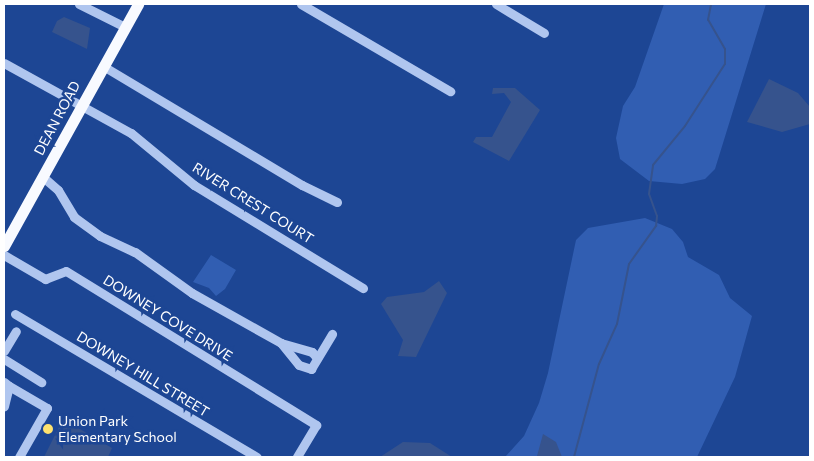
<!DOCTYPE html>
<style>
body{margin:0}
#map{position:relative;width:814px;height:461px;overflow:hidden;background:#1d4694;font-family:Commissioner,sans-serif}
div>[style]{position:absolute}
.green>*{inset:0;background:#315eb2}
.water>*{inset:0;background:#36538d}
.stream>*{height:2px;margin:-1px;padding:0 1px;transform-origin:1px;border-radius:1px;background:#36538d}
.minor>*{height:9px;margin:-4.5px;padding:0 4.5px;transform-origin:4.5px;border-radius:4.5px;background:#b0c6ef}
.major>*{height:11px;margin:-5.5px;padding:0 5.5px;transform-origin:5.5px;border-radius:5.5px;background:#f8faff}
.dots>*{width:14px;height:14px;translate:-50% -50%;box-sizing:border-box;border:2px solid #1d4694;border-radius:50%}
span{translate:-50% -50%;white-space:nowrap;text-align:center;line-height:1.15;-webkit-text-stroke:5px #1d4694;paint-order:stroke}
.street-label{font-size:14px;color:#fff}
.poi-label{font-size:14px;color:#fff}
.left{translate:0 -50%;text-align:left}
.frame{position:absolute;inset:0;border:5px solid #fff;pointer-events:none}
</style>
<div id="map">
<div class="green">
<i style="clip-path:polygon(664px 4px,766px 4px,715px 169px,705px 179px,682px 184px,649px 181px,620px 159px,616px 138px,623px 106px,635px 87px)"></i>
<i style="clip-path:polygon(645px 218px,672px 229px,683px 242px,688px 257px,719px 275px,730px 298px,752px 316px,735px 377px,697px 457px,505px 457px,524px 436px,539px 403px,548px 373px,576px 240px,588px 228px)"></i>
<i style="clip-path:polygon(211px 255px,236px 270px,225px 289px,216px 296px,209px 288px,193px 282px)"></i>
</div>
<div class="water">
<i style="clip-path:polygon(64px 17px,90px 28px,87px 49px,52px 32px,57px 21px)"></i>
<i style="clip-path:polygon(769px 79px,798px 93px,810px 107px,810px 124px,782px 132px,747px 122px)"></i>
<i style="clip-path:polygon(493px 88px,515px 88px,540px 110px,509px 161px,473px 142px,476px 137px,492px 137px,511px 102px,504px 93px,492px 94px)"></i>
<i style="clip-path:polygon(439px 281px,447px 293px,416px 357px,398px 356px,403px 340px,381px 304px,387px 297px,424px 292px)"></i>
<i style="clip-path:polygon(63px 419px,112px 448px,108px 457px,44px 457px)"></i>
<i style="clip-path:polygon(543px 434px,556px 442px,562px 457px,537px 456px)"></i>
<i style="clip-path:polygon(403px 442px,430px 443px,452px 457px,380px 457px)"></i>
</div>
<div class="stream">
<i style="left:574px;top:457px;width:96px;rotate:-75deg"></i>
<i style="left:599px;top:364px;width:44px;rotate:-65.8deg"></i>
<i style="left:617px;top:324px;width:61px;rotate:-78.7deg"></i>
<i style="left:629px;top:264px;width:47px;rotate:-54.6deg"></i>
<i style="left:656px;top:226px;width:10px;rotate:-84deg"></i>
<i style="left:657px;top:216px;width:23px;rotate:-110deg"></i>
<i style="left:649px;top:194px;width:29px;rotate:-82deg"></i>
<i style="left:653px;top:165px;width:50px;rotate:-50.6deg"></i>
<i style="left:685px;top:126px;width:74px;rotate:-57.2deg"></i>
<i style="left:725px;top:64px;width:15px;rotate:-90deg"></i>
<i style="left:725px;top:49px;width:34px;rotate:-120deg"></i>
<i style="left:708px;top:20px;width:16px;rotate:-79deg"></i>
</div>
<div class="minor">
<i style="left:79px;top:4px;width:51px;rotate:26.6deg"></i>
<i style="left:301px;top:4px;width:173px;rotate:30.3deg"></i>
<i style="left:496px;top:4px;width:56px;rotate:31.1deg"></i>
<i style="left:4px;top:63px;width:145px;rotate:28.9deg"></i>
<i style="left:131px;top:133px;width:82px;rotate:39.5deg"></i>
<i style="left:194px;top:185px;width:198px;rotate:31.4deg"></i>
<i style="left:103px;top:66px;width:232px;rotate:30.9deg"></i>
<i style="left:302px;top:185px;width:39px;rotate:26deg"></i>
<i style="left:43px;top:177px;width:20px;rotate:41deg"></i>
<i style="left:58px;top:190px;width:31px;rotate:59deg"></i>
<i style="left:74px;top:217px;width:32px;rotate:36deg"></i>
<i style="left:100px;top:236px;width:38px;rotate:25deg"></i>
<i style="left:135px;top:252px;width:70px;rotate:35.7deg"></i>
<i style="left:192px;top:293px;width:102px;rotate:29.3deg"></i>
<i style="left:281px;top:343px;width:28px;rotate:51deg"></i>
<i style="left:299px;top:365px;width:13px;rotate:18deg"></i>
<i style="left:311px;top:369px;width:41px;rotate:-59deg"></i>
<i style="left:4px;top:255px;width:48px;rotate:30.3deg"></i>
<i style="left:45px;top:279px;width:22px;rotate:-21deg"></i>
<i style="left:66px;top:271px;width:294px;rotate:31.6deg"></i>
<i style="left:316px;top:425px;width:37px;rotate:121deg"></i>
<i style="left:15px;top:314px;width:281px;rotate:30.6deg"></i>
<i style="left:281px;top:343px;width:32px;rotate:16deg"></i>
<i style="left:312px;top:352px;width:8px;rotate:50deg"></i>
<i style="left:4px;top:351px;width:23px;rotate:-59deg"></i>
<i style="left:4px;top:359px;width:44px;rotate:31.9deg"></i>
<i style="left:4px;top:382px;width:6px;rotate:39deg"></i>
<i style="left:9px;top:386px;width:21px;rotate:104deg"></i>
<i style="left:9px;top:386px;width:44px;rotate:30.1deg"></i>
<i style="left:47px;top:408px;width:56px;rotate:119.7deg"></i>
</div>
<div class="major">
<i style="left:4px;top:246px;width:277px;rotate:-61deg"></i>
</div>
<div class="dots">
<i style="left:48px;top:429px;background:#fee26f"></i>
</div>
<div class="street-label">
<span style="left:57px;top:118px;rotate:-62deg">DEAN ROAD</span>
<span style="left:253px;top:203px;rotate:32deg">RIVER CREST COURT</span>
<span style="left:168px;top:318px;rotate:32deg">DOWNEY COVE DRIVE</span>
<span style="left:143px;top:374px;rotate:31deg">DOWNEY HILL STREET</span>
</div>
<div class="poi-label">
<span class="left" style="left:58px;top:429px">Union Park<br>Elementary School</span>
</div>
<div class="frame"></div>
</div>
